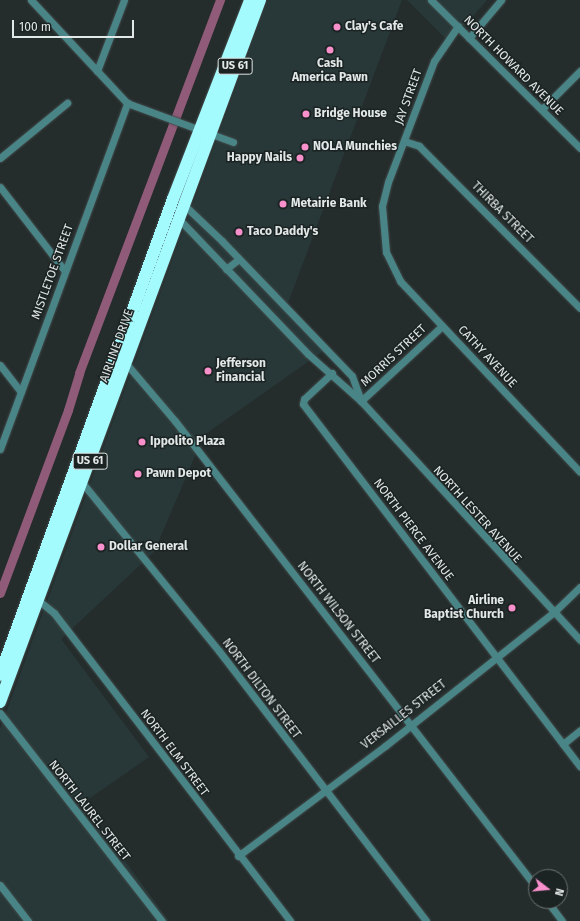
<!DOCTYPE html>
<style>
body{margin:0}
#map{position:relative;width:580px;height:921px;overflow:hidden;background:#242c2c;font-family:"Fira Sans",sans-serif}
div>[style]{position:absolute}
.built>*{inset:0;background:#283838}
.canal>*{height:9px;margin:-4.5px;padding:0 4.5px;transform-origin:4.5px;border-radius:4.5px;background:#905b78}
.roads{filter:drop-shadow(0 0 1px #424a4a) drop-shadow(0 0 1px #424a4a)}
.street>*{height:7px;margin:-3.5px;padding:0 3.5px;transform-origin:3.5px;border-radius:3.5px;background:#498587}
.highway>*{height:12px;margin:-6px;padding:0 6px;transform-origin:6px;border-radius:6px;background:#a4fbfd}
.dots>*{width:11px;height:11px;translate:-50% -50%;box-sizing:border-box;border:2px solid #1b2323;border-radius:50%}
span{translate:-50% -50%;white-space:nowrap;text-align:center;line-height:1.15;-webkit-text-stroke:3px #1b2323;paint-order:stroke}
.shield-label span{padding:1px 3px;background:#1b2323;border:1px solid;border-radius:3px;-webkit-text-stroke-width:0}
.shield-label{font-size:11px;color:#e2e7e7;font-weight:700}
.poi-label{font-size:12px;color:#e2e7e7;font-weight:700}
.left{translate:0 -50%;text-align:left}
.right{translate:-100% -50%;text-align:right}
.street-label{font-size:12px;color:#e2e7e7}
.north{position:absolute;left:528px;top:869px;width:40px;height:40px;box-sizing:border-box;background:#1b2323;border:1px solid #6b7171;border-radius:50%;rotate:106deg;font-size:11px;font-weight:700;line-height:16px;text-align:center;color:#e2e7e7}
.north::after{content:'';display:block;margin:auto;width:14px;height:18px;background:#f890cb;clip-path:polygon(50% 0,100% 100%,50% 72%,0 100%)}
.scale{position:absolute;left:12px;top:20px;width:122px;height:18px;box-sizing:border-box;border:2px solid #e2e7e7;border-top:0;padding-left:5px;font-size:12px;line-height:14px;white-space:nowrap;color:#e2e7e7;-webkit-text-stroke:3px #1b2323;paint-order:stroke}
</style>
<div id="map">
<div class="built">
<i style="clip-path:polygon(268px 0,402px 0,288px 303px,329px 347px,204px 435px,154px 552px,61px 639px,149px 757px,83px 803px,169px 921px,0 921px,0 729px)"></i>
<i style="clip-path:polygon(407px 0,487px 0,450px 43px)"></i>
</div>
<div class="canal">
<i style="left:0;top:593px;width:195px;rotate:-69.6deg"></i>
<i style="left:68px;top:410px;width:39px;rotate:-73deg"></i>
<i style="left:79px;top:373px;width:399px;rotate:-69.3deg"></i>
</div>
<div class="roads">
<div class="street">
<i style="left:31px;top:0;width:141px;rotate:47deg"></i>
<i style="left:127px;top:103px;width:113px;rotate:20.2deg"></i>
<i style="left:431px;top:0;width:210px;rotate:44.8deg"></i>
<i style="left:458px;top:26px;width:42px;rotate:124.4deg"></i>
<i style="left:434px;top:61px;width:129px;rotate:110.8deg"></i>
<i style="left:388px;top:182px;width:25px;rotate:104deg"></i>
<i style="left:382px;top:206px;width:46px;rotate:85deg"></i>
<i style="left:386px;top:252px;width:32px;rotate:64deg"></i>
<i style="left:400px;top:281px;width:262px;rotate:46.7deg"></i>
<i style="left:469px;top:38px;width:50px;rotate:-49.9deg"></i>
<i style="left:97px;top:71px;width:76px;rotate:-69.2deg"></i>
<i style="left:542px;top:109px;width:54px;rotate:-45deg"></i>
<i style="left:404px;top:141px;width:16px;rotate:18deg"></i>
<i style="left:419px;top:146px;width:228px;rotate:45.2deg"></i>
<i style="left:0;top:158px;width:87px;rotate:-39.4deg"></i>
<i style="left:0;top:187px;width:106px;rotate:52.3deg"></i>
<i style="left:182px;top:203px;width:55px;rotate:43.5deg"></i>
<i style="left:222px;top:241px;width:187px;rotate:46.1deg"></i>
<i style="left:352px;top:376px;width:27px;rotate:70deg"></i>
<i style="left:178px;top:218px;width:188px;rotate:46.3deg"></i>
<i style="left:308px;top:354px;width:71px;rotate:41.6deg"></i>
<i style="left:361px;top:401px;width:324px;rotate:47.5deg"></i>
<i style="left:226px;top:269px;width:16px;rotate:-38deg"></i>
<i style="left:124px;top:361px;width:79px;rotate:49.6deg"></i>
<i style="left:175px;top:421px;width:589px;rotate:52.24deg"></i>
<i style="left:0;top:365px;width:34px;rotate:52deg"></i>
<i style="left:332px;top:373px;width:38px;rotate:137deg"></i>
<i style="left:304px;top:399px;width:5px;rotate:101deg"></i>
<i style="left:303px;top:404px;width:456px;rotate:52.6deg"></i>
<i style="left:361px;top:401px;width:110px;rotate:-42.8deg"></i>
<i style="left:0;top:449px;width:369px;rotate:-69.8deg"></i>
<i style="left:80px;top:480px;width:220px;rotate:50.9deg"></i>
<i style="left:219px;top:651px;width:340px;rotate:52.5deg"></i>
<i style="left:38px;top:600px;width:21px;rotate:39deg"></i>
<i style="left:54px;top:613px;width:388px;rotate:52.5deg"></i>
<i style="left:0;top:713px;width:264px;rotate:52.1deg"></i>
<i style="left:563px;top:744px;width:22px;rotate:-39deg"></i>
<i style="left:238px;top:856px;width:184px;rotate:-36.8deg"></i>
<i style="left:385px;top:746px;width:216px;rotate:-38.4deg"></i>
<i style="left:554px;top:612px;width:36px;rotate:-44deg"></i>
<i style="left:0;top:885px;width:46px;rotate:52.1deg"></i>
<i style="left:547px;top:901px;width:25px;rotate:53deg"></i>
</div>
<div class="highway">
<i style="left:0;top:675px;width:506px;rotate:-70.03deg"></i>
<i style="left:173px;top:199px;width:213px;rotate:-68.8deg"></i>
<i style="left:0;top:702px;width:749px;rotate:-69.68deg"></i>
</div>
</div>
<div class="dots">
<i style="left:337px;top:27px;background:#f890cb"></i>
<i style="left:330px;top:50px;background:#f890cb"></i>
<i style="left:306px;top:114px;background:#f890cb"></i>
<i style="left:305px;top:147px;background:#f890cb"></i>
<i style="left:300px;top:158px;background:#f890cb"></i>
<i style="left:283px;top:204px;background:#f890cb"></i>
<i style="left:239px;top:232px;background:#f890cb"></i>
<i style="left:208px;top:371px;background:#f890cb"></i>
<i style="left:142px;top:442px;background:#f890cb"></i>
<i style="left:138px;top:474px;background:#f890cb"></i>
<i style="left:101px;top:547px;background:#f890cb"></i>
<i style="left:512px;top:608px;background:#f890cb"></i>
</div>
<div class="shield-label">
<span style="left:235px;top:66px">US 61</span>
<span style="left:90px;top:461px">US 61</span>
</div>
<div class="poi-label">
<span class="left" style="left:345px;top:27px">Clay's Cafe</span>
<span style="left:330px;top:71px">Cash<br>America Pawn</span>
<span class="left" style="left:314px;top:114px">Bridge House</span>
<span class="left" style="left:313px;top:147px">NOLA Munchies</span>
<span class="right" style="left:292px;top:158px">Happy Nails</span>
<span class="left" style="left:291px;top:204px">Metairie Bank</span>
<span class="left" style="left:247px;top:232px">Taco Daddy's</span>
<span class="left" style="left:216px;top:371px">Jefferson<br>Financial</span>
<span class="left" style="left:150px;top:442px">Ippolito Plaza</span>
<span class="left" style="left:146px;top:474px">Pawn Depot</span>
<span class="left" style="left:109px;top:547px">Dollar General</span>
<span class="right" style="left:504px;top:608px">Airline<br>Baptist Church</span>
</div>
<div class="street-label">
<span style="left:513px;top:66px;rotate:45deg">NORTH HOWARD AVENUE</span>
<span style="left:409px;top:97px;rotate:-70deg">JAY STREET</span>
<span style="left:502px;top:213px;rotate:45deg">THIRBA STREET</span>
<span style="left:53px;top:272px;rotate:-70deg">MISTLETOE STREET</span>
<span style="left:117px;top:346px;rotate:-70deg">AIRLINE DRIVE</span>
<span style="left:394px;top:356px;rotate:-43deg">MORRIS STREET</span>
<span style="left:487px;top:357px;rotate:47deg">CATHY AVENUE</span>
<span style="left:477px;top:515px;rotate:48deg">NORTH LESTER AVENUE</span>
<span style="left:413px;top:530px;rotate:53deg">NORTH PIERCE AVENUE</span>
<span style="left:338px;top:613px;rotate:52deg">NORTH WILSON STREET</span>
<span style="left:261px;top:689px;rotate:53deg">NORTH DILTON STREET</span>
<span style="left:404px;top:715px;rotate:-38deg">VERSAILLES STREET</span>
<span style="left:174px;top:753px;rotate:53deg">NORTH ELM STREET</span>
<span style="left:89px;top:811px;rotate:52deg">NORTH LAUREL STREET</span>
</div>
<div class="north">N</div>
<div class="scale">100 m</div>
</div>
